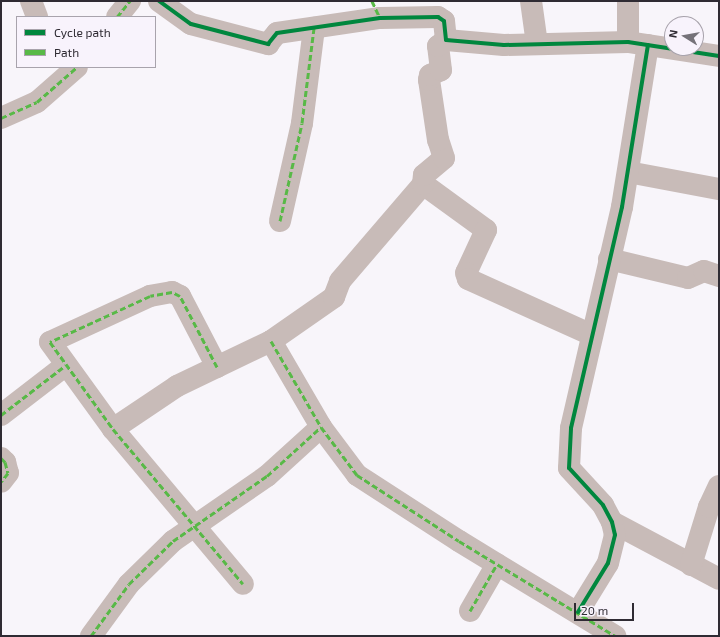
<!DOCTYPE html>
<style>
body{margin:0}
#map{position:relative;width:720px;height:637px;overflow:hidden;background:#f8f5fa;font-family:"Exo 2",sans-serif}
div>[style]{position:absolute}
.street>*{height:22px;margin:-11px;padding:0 11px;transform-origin:11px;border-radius:11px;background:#c8bbb8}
.quiet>*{height:3px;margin-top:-1.5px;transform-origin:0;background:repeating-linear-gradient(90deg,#58b947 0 6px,transparent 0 9px)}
.cycleway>*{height:4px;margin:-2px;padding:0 2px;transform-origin:2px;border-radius:2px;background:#00873e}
span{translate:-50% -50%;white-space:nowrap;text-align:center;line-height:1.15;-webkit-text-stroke:3px #f8f3fc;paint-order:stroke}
.frame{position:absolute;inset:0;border:2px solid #2f2b33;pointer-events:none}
.legend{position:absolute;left:16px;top:16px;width:140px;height:52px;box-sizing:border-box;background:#f8f3fc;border:1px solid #a8a3ac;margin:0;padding:5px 7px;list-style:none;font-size:12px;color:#2f2b33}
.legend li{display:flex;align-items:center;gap:8px;height:20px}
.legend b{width:20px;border:1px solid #a8a3ac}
.north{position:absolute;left:664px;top:16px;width:40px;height:40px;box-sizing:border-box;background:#f8f3fc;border:1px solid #a8a3ac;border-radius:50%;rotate:281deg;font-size:11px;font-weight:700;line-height:16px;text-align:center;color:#2f2b33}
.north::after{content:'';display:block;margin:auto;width:14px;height:18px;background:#757279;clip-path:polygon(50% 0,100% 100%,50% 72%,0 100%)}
.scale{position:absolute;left:574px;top:603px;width:60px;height:18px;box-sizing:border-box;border:2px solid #2f2b33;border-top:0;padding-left:5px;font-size:12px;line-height:14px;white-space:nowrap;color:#2f2b33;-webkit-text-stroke:3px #f8f3fc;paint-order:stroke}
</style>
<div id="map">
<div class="street">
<i style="left:31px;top:1px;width:17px;rotate:69deg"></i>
<i style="left:159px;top:1px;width:39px;rotate:36deg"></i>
<i style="left:191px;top:24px;width:80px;rotate:14.6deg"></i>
<i style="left:268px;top:44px;width:14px;rotate:-51deg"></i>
<i style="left:277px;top:33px;width:104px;rotate:-8.3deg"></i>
<i style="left:380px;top:18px;width:58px;rotate:-1deg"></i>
<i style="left:438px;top:17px;width:7px;rotate:34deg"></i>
<i style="left:444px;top:21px;width:19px;rotate:84deg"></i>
<i style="left:446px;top:40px;width:58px;rotate:4.9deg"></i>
<i style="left:504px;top:45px;width:124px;rotate:-1.4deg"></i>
<i style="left:628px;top:42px;width:92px;rotate:8.7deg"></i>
<i style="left:531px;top:1px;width:43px;rotate:82.1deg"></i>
<i style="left:117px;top:17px;width:21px;rotate:-51deg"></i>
<i style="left:628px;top:42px;width:41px;rotate:-90deg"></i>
<i style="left:1px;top:118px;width:39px;rotate:-24deg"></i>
<i style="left:37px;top:102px;width:53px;rotate:-41.2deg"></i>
<i style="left:628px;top:172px;width:93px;rotate:10.6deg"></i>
<i style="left:423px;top:184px;width:78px;rotate:36.1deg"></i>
<i style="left:486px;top:230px;width:47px;rotate:114.9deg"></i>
<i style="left:466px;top:273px;width:6px;rotate:72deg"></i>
<i style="left:468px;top:279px;width:136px;rotate:24.3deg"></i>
<i style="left:280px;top:221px;width:100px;rotate:-77.3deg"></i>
<i style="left:302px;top:123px;width:96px;rotate:-82.8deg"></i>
<i style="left:609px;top:259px;width:81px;rotate:13.5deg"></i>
<i style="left:688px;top:278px;width:17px;rotate:-24deg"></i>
<i style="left:704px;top:271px;width:16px;rotate:18deg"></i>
<i style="left:271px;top:341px;width:99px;rotate:59.8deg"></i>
<i style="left:321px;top:427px;width:60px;rotate:53.1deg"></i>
<i style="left:357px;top:475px;width:121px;rotate:32.9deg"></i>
<i style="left:459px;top:541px;width:183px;rotate:31.3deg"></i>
<i style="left:217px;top:367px;width:80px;rotate:-117.5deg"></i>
<i style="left:180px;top:296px;width:9px;rotate:-153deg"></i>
<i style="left:172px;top:292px;width:22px;rotate:170deg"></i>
<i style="left:150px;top:296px;width:110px;rotate:155.3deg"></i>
<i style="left:50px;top:342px;width:107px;rotate:54.1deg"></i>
<i style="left:113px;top:429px;width:202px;rotate:50deg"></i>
<i style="left:1px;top:415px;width:82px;rotate:-37.6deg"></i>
<i style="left:113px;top:429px;width:77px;rotate:-33.9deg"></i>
<i style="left:177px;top:386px;width:104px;rotate:-25.6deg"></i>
<i style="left:271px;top:341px;width:77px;rotate:-34.9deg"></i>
<i style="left:334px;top:297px;width:17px;rotate:-69deg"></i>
<i style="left:340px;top:281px;width:128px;rotate:-49.4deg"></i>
<i style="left:423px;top:184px;width:9px;rotate:-84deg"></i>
<i style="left:424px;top:175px;width:26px;rotate:-40deg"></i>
<i style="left:444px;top:158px;width:19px;rotate:-108deg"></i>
<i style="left:438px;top:140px;width:61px;rotate:-98.5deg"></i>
<i style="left:429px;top:80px;width:5px;rotate:-79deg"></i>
<i style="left:430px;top:75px;width:12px;rotate:-24deg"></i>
<i style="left:441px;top:70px;width:24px;rotate:-97deg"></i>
<i style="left:438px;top:46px;width:10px;rotate:-37deg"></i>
<i style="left:1px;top:458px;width:6px;rotate:45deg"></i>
<i style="left:5px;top:462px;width:11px;rotate:75deg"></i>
<i style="left:8px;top:473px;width:11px;rotate:128deg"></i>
<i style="left:612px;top:522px;width:121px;rotate:28deg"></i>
<i style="left:691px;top:565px;width:61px;rotate:-72.8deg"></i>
<i style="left:709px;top:507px;width:23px;rotate:-65deg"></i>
<i style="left:470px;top:611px;width:54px;rotate:-60.1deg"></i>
<i style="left:578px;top:612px;width:57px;rotate:-58.5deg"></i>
<i style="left:608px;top:563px;width:29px;rotate:-76deg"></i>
<i style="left:615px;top:535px;width:13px;rotate:-103deg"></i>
<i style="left:612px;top:522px;width:19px;rotate:-118deg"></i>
<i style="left:603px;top:505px;width:50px;rotate:-132.6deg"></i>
<i style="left:569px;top:468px;width:40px;rotate:-87.1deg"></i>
<i style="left:571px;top:428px;width:227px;rotate:-77deg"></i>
<i style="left:622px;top:207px;width:164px;rotate:-80.9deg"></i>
<i style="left:91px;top:636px;width:64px;rotate:-53.8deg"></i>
<i style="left:129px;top:584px;width:62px;rotate:-44.3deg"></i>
<i style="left:173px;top:541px;width:114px;rotate:-34.7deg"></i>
<i style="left:267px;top:476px;width:73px;rotate:-42.2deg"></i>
</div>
<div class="quiet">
<i style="left:372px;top:1px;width:19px;rotate:65deg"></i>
<i style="left:117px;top:17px;width:21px;rotate:-51deg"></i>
<i style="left:1px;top:118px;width:39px;rotate:-24deg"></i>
<i style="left:37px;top:102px;width:53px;rotate:-41.2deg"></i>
<i style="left:280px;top:221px;width:100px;rotate:-77.3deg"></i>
<i style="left:302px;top:123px;width:96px;rotate:-82.8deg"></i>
<i style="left:271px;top:341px;width:99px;rotate:59.8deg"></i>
<i style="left:321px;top:427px;width:60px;rotate:53.1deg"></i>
<i style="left:357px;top:475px;width:121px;rotate:32.9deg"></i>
<i style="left:459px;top:541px;width:183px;rotate:31.3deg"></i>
<i style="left:217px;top:367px;width:80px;rotate:-117.5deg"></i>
<i style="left:180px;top:296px;width:9px;rotate:-153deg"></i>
<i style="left:172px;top:292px;width:22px;rotate:170deg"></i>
<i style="left:150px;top:296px;width:110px;rotate:155.3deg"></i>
<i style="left:50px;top:342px;width:107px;rotate:54.1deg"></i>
<i style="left:113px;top:429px;width:202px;rotate:50deg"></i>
<i style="left:1px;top:415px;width:82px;rotate:-37.6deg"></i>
<i style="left:1px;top:458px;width:6px;rotate:45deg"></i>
<i style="left:5px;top:462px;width:11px;rotate:75deg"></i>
<i style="left:8px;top:473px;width:11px;rotate:128deg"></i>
<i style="left:470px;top:611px;width:54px;rotate:-60.1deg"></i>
<i style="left:91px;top:636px;width:64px;rotate:-53.8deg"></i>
<i style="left:129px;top:584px;width:62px;rotate:-44.3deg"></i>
<i style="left:173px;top:541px;width:114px;rotate:-34.7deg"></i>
<i style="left:267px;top:476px;width:73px;rotate:-42.2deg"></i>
</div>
<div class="cycleway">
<i style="left:159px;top:1px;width:39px;rotate:36deg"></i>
<i style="left:191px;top:24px;width:80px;rotate:14.6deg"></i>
<i style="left:268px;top:44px;width:14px;rotate:-51deg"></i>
<i style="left:277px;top:33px;width:104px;rotate:-8.3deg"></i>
<i style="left:380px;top:18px;width:58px;rotate:-1deg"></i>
<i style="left:438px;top:17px;width:7px;rotate:34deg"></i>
<i style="left:444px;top:21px;width:19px;rotate:84deg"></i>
<i style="left:446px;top:40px;width:58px;rotate:4.9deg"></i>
<i style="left:504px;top:45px;width:124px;rotate:-1.4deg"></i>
<i style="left:628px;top:42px;width:92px;rotate:8.7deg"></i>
<i style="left:578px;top:612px;width:57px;rotate:-58.5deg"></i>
<i style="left:608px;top:563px;width:29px;rotate:-76deg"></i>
<i style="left:615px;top:535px;width:13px;rotate:-103deg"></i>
<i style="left:612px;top:522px;width:19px;rotate:-118deg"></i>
<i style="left:603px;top:505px;width:50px;rotate:-132.6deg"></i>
<i style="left:569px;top:468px;width:40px;rotate:-87.1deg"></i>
<i style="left:571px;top:428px;width:227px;rotate:-77deg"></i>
<i style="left:622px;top:207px;width:164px;rotate:-80.9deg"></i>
</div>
<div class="frame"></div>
<ul class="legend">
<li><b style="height:5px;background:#00873e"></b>Cycle path</li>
<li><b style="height:5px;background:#58b947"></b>Path</li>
</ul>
<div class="north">N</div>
<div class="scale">20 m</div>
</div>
